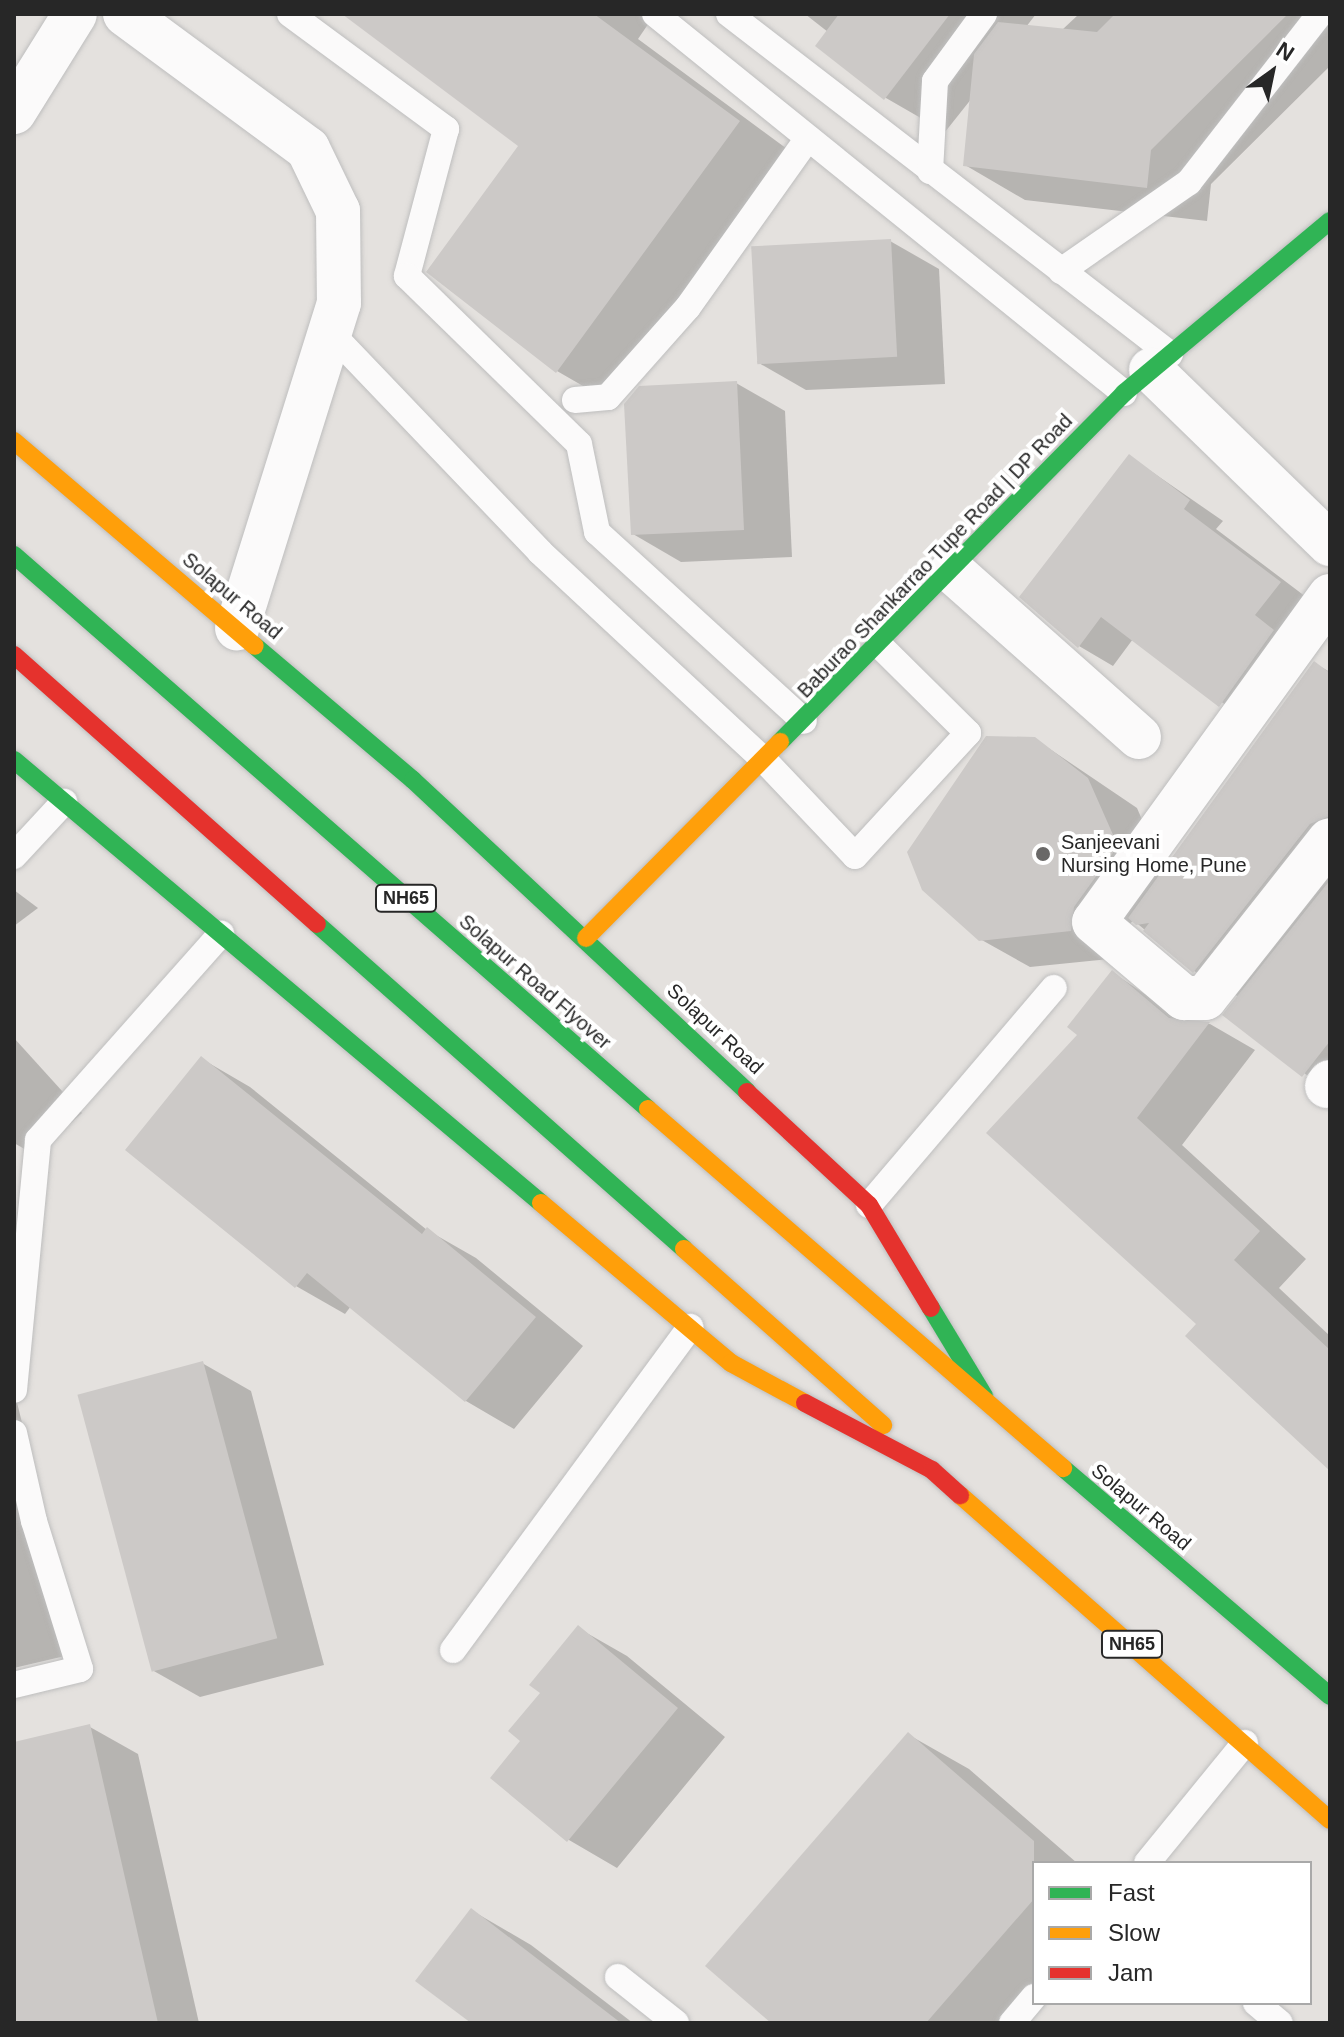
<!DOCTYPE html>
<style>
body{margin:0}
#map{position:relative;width:1344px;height:2037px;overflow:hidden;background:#e4e1de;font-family:Arial,sans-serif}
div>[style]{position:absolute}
.shadow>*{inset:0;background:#0003}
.building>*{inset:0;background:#ccc9c7;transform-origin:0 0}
.roads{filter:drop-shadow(0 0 2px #bebebe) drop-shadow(0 0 2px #bebebe)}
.lane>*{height:26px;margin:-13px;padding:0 13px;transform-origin:13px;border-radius:13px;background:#fbfafa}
.street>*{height:44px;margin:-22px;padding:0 22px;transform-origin:22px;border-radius:22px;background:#fbfafa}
.fast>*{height:18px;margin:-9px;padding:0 9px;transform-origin:9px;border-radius:9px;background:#30b455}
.slow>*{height:18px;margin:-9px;padding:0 9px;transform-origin:9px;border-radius:9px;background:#ff9f0a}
.jam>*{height:18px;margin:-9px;padding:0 9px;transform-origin:9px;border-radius:9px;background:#e5322d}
.dots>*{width:22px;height:22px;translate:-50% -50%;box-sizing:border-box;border:4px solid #fff;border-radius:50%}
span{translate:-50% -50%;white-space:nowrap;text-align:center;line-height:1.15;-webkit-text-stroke:8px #fff;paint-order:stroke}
.shield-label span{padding:2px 6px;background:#fff;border:2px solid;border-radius:6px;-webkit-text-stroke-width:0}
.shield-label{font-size:18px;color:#272727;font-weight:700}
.street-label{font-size:20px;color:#272727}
.poi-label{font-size:20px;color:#272727}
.left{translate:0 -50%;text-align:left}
.frame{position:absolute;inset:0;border:16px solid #272727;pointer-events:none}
.legend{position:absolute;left:1032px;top:1861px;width:280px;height:144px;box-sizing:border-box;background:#fff;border:2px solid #a9a9a9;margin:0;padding:10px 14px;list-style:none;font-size:24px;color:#272727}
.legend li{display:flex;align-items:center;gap:16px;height:40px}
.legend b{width:40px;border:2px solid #a9a9a9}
.north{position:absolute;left:1232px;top:32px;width:80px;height:80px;-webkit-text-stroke:6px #fff;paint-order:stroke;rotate:33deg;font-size:22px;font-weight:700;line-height:32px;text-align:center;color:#272727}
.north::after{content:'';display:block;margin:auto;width:28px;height:36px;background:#272727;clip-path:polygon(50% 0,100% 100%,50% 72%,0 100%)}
</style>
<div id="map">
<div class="shadow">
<i style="clip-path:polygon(345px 14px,655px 14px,638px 39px,798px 157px,616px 405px,557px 371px,521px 146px)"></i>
<i style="clip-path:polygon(805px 14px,1036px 14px,1026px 27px,1062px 30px,1079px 14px,1330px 14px,1330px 66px,1211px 184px,1207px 221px,1025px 200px,965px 165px,972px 98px,945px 132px,886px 98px,828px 32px)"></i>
<i style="clip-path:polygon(890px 241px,939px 269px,945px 384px,806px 390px,757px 362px)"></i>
<i style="clip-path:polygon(736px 383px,785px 411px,792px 557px,681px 562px,633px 534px)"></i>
<i style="clip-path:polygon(1129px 456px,1223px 521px,1216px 529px,1314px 603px,1254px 725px,1133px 639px,1113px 666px,1079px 646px)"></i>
<i style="clip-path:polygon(1314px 663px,1330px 672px,1330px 1092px,1225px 1015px,1239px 997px,1194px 971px,1133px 920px,1122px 935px,1119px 958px,1030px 967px,980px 939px,1035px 739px,1137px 808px,1164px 871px)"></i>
<i style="clip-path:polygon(14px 890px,38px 908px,14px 926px)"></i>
<i style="clip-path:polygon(1112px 972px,1185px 1021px,1210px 1024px,1255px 1050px,1182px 1145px,1306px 1259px,1279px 1288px,1330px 1336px,1330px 1469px,1199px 1324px,1080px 1034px)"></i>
<i style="clip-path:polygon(14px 1038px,82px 1113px,35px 1155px,14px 1143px)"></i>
<i style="clip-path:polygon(202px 1059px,250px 1087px,427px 1230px,476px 1258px,583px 1346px,514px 1429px,466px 1401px,351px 1306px,345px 1314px,296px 1286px)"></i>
<i style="clip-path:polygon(202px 1363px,251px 1391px,324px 1665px,200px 1697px,152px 1670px)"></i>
<i style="clip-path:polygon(14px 1390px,78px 1653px,14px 1668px)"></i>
<i style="clip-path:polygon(578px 1628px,627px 1656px,725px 1737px,617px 1868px,569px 1840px,493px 1778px,523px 1741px)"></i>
<i style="clip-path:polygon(90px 1727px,138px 1754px,199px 2023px,14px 2023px,14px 1744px)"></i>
<i style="clip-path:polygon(909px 1735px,969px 1769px,1077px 1863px,1034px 1863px,1034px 2002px,1016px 2023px,774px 2023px)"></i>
<i style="clip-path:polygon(471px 1910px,531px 1945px,633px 2023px,474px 2023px)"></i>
</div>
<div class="building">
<i style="clip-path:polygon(342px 14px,594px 14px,740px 121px,556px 373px,426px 272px,518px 146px)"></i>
<i style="clip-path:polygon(839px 14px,950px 14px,884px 100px,815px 46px)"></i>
<i style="clip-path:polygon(1115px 14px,1288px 14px,1151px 150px,1147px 188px,963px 166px,974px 54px,998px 22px,1097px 32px)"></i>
<i style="left:891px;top:239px;width:118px;height:140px;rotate:87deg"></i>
<i style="clip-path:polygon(737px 381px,744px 530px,631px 535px,624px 404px,639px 386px)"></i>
<i style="clip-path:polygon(1129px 454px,1190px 500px,1184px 509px,1281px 582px,1255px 615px,1274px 630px,1219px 707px,1101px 617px,1078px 648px,1019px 597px)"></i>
<i style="clip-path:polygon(1314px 661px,1330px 673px,1330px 816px,1310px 824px,1193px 973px,1143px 931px,1149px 923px,1136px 925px,1128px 918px)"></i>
<i style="clip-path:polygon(986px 736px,1035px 737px,1088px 778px,1118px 846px,1074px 907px,1071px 931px,979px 941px,922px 890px,907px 852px)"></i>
<i style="clip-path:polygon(1330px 880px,1330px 1041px,1302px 1077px,1222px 1015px)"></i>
<i style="clip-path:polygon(1112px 970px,1169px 1018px,1210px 1022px,1137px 1118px,1260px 1231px,1234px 1260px,1330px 1350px,1330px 1471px,1185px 1336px,1196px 1324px,986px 1133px,1077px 1035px,1067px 1027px)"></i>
<i style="clip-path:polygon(201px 1056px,422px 1234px,427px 1227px,536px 1317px,465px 1402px,307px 1273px,295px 1288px,125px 1150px)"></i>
<i style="left:203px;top:1361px;width:287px;height:130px;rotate:75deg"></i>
<i style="clip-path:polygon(578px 1625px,678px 1708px,567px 1842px,490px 1778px,520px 1741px,508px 1731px,540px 1693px,529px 1685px)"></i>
<i style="clip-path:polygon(90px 1724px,158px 2023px,14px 2023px,14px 1742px)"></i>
<i style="clip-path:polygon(908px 1732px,1034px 1841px,1034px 1899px,926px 2023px,771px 2023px,705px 1966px)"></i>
<i style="clip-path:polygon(471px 1908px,621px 2023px,471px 2023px,415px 1981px)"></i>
</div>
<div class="roads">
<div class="lane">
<i style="left:290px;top:14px;width:194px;rotate:36.4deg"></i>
<i style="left:446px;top:129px;width:152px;rotate:104.9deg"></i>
<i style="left:407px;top:276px;width:240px;rotate:44.3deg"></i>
<i style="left:579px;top:444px;width:90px;rotate:78.4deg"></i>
<i style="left:597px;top:532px;width:280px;rotate:42.4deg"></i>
<i style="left:655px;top:14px;width:603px;rotate:38.94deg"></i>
<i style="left:729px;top:14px;width:557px;rotate:37.63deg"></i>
<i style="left:930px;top:171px;width:90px;rotate:-86.8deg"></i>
<i style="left:935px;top:81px;width:83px;rotate:-53.8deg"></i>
<i style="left:1061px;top:271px;width:156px;rotate:-34.8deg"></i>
<i style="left:1189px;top:182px;width:213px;rotate:-52.1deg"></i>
<i style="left:330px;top:332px;width:304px;rotate:46.3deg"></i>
<i style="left:540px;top:552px;width:306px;rotate:42.9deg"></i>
<i style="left:764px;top:760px;width:132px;rotate:46.5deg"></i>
<i style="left:855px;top:856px;width:167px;rotate:-47.4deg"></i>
<i style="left:968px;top:733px;width:125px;rotate:-135.3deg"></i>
<i style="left:575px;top:400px;width:33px;rotate:-5deg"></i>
<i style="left:608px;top:397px;width:120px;rotate:-48.4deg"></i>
<i style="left:688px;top:307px;width:207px;rotate:-54.6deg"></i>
<i style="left:14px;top:856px;width:74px;rotate:-47.2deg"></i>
<i style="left:869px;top:1205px;width:285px;rotate:-49.6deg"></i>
<i style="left:14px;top:1390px;width:251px;rotate:-84.5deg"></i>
<i style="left:38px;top:1140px;width:276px;rotate:-48.4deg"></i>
<i style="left:14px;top:1433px;width:90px;rotate:77.2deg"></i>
<i style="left:34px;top:1521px;width:155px;rotate:72.7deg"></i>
<i style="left:80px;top:1669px;width:68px;rotate:166.4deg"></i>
<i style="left:453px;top:1650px;width:401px;rotate:-53.7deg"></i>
<i style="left:1147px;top:1863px;width:155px;rotate:-50.8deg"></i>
<i style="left:618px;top:1977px;width:74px;rotate:38.4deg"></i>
<i style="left:1256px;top:2003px;width:31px;rotate:40deg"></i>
<i style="left:1012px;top:2023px;width:34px;rotate:-50deg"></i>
</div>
<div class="street">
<i style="left:125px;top:14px;width:227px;rotate:36.4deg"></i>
<i style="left:308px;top:149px;width:69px;rotate:64.2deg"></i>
<i style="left:338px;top:211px;width:92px;rotate:89.4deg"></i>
<i style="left:339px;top:303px;width:341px;rotate:107.4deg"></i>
<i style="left:14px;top:112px;width:115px;rotate:-58.1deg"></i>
<i style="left:1151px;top:370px;width:250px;rotate:44.2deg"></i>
<i style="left:952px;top:571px;width:250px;rotate:41.6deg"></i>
<i style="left:1330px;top:596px;width:402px;rotate:125.9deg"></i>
<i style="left:1094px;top:922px;width:118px;rotate:40.2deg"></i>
<i style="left:1184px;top:998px;width:21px"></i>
<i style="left:1205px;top:998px;width:201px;rotate:-51.7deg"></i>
<i style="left:1327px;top:1086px;width:5px;rotate:-53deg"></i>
</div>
<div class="fast">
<i style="left:14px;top:555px;width:842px;rotate:41.15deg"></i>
<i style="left:255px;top:646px;width:207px;rotate:40.3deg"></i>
<i style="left:413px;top:780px;width:457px;rotate:43deg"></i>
<i style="left:780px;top:742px;width:490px;rotate:-45.4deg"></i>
<i style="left:1124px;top:393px;width:268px;rotate:-39.9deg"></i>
<i style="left:14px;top:760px;width:688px;rotate:40.05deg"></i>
<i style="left:317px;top:924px;width:490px;rotate:41.5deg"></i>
<i style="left:931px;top:1308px;width:103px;rotate:58.9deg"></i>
<i style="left:1063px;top:1468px;width:351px;rotate:40.5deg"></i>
</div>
<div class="slow">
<i style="left:14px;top:441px;width:316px;rotate:40.4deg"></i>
<i style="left:586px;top:938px;width:276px;rotate:-45.3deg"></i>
<i style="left:648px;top:1109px;width:549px;rotate:40.86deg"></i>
<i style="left:541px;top:1203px;width:248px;rotate:40.1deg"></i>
<i style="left:731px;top:1363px;width:84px;rotate:28.4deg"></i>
<i style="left:684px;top:1249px;width:266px;rotate:41.5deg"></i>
<i style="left:960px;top:1495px;width:492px;rotate:41.3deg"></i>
</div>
<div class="jam">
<i style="left:14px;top:655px;width:405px;rotate:41.6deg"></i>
<i style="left:747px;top:1092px;width:166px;rotate:42.8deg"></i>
<i style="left:869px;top:1205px;width:120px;rotate:59deg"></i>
<i style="left:805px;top:1403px;width:144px;rotate:27.8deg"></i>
<i style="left:932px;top:1470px;width:38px;rotate:42deg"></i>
</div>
</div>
<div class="dots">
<i style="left:1043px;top:854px;background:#696867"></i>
</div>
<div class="shield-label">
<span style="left:406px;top:898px">NH65</span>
<span style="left:1132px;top:1644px">NH65</span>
</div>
<div class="street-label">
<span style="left:935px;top:556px;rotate:-46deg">Baburao Shankarrao Tupe Road | DP Road</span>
<span style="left:232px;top:596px;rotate:40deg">Solapur Road</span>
<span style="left:535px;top:982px;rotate:41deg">Solapur Road Flyover</span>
<span style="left:715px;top:1029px;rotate:43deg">Solapur Road</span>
<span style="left:1141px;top:1507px;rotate:40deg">Solapur Road</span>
</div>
<div class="poi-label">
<span class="left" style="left:1061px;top:854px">Sanjeevani<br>Nursing Home, Pune</span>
</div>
<div class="frame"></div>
<ul class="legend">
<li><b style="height:10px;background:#30b455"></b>Fast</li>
<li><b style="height:10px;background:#ff9f0a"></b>Slow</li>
<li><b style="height:10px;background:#e5322d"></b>Jam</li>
</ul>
<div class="north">N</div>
</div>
